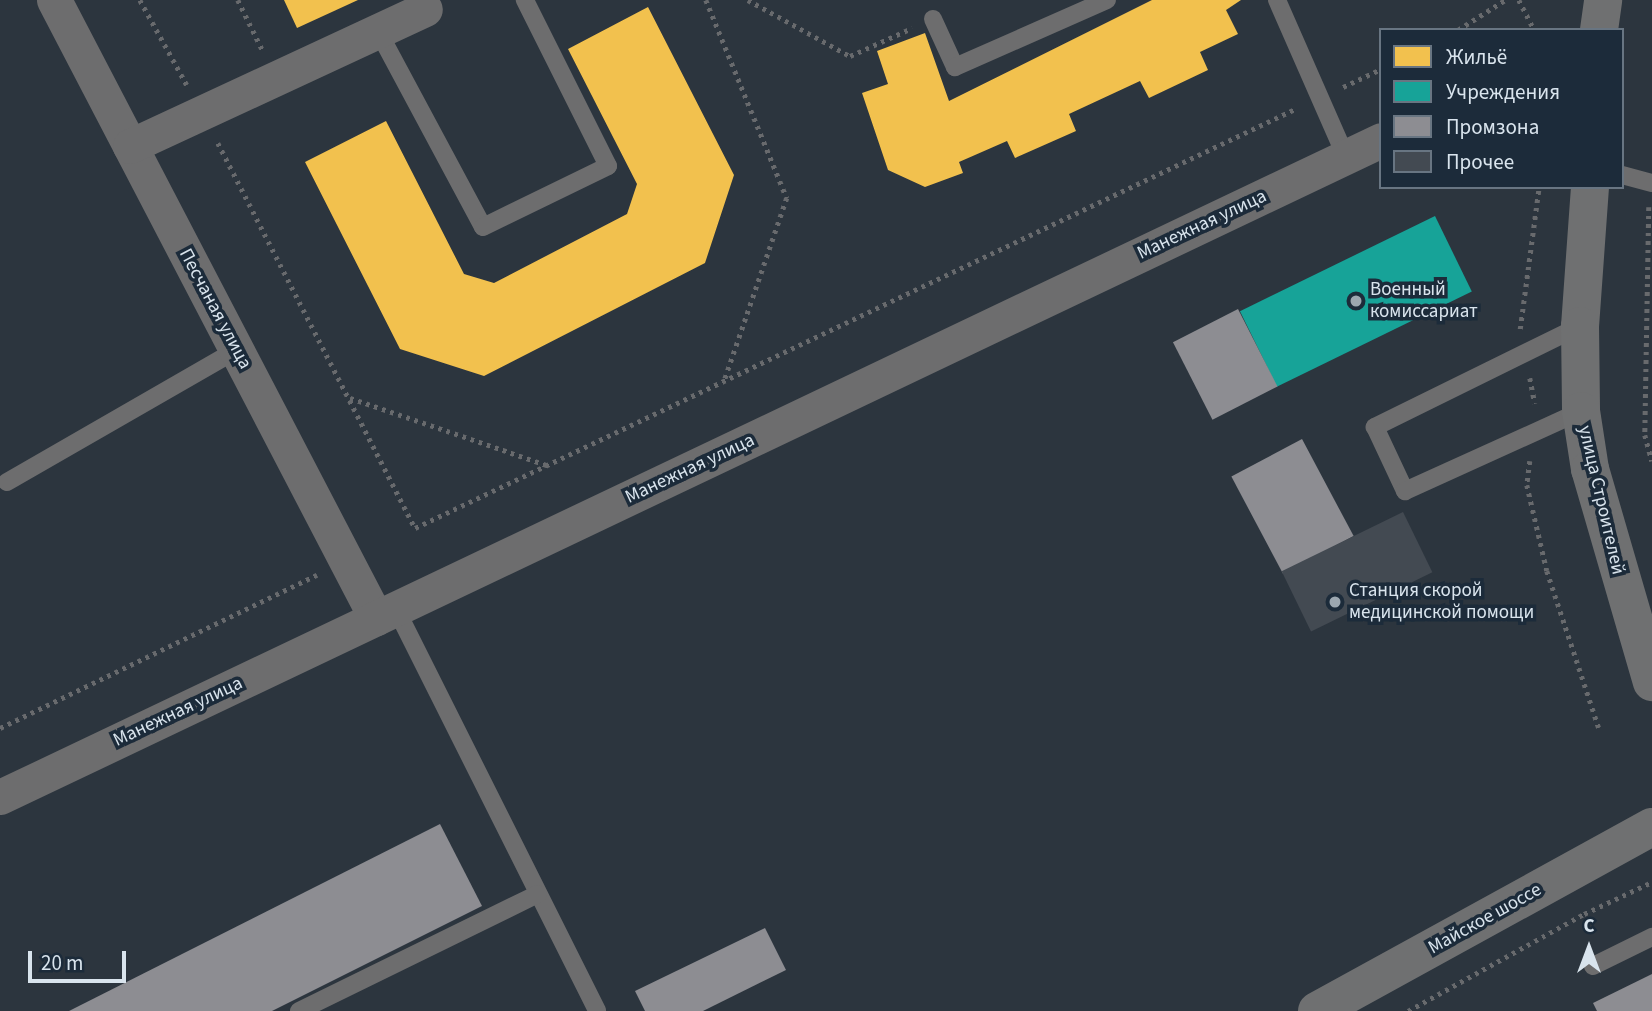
<!DOCTYPE html>
<meta charset="utf-8">
<style>
body{margin:0}
#map{position:relative;width:1652px;height:1011px;overflow:hidden;background:#2c353e;font-family:"Source Sans 3",sans-serif}
div>[style]{position:absolute}
.homes>*{inset:0;background:#f2c14e}
.public>*{inset:0;background:#17a398;transform-origin:0 0}
.industry>*{inset:0;background:#8d8d92;transform-origin:0 0}
.building>*{inset:0;background:#434a52;transform-origin:0 0}
.path>*{height:4.5px;margin-top:-2.25px;transform-origin:0;background:repeating-linear-gradient(90deg,#686a6d 0 3.5px,transparent 0 8.5px)}
.lane>*{height:18px;margin:-9px;padding:0 9px;transform-origin:9px;border-radius:9px;background:#6d6d6e}
.street>*{height:35px;margin:-17.5px;padding:0 17.5px;transform-origin:17.5px;border-radius:17.5px;background:#6d6d6e}
.secondary>*{height:38px;margin:-19px;padding:0 19px;transform-origin:19px;border-radius:19px;background:#6f7071}
.dots>*{width:19px;height:19px;translate:-50% -50%;box-sizing:border-box;border:4px solid #1c2b3a;border-radius:50%}
span{translate:-50% -50%;white-space:nowrap;text-align:center;line-height:1.15;-webkit-text-stroke:7px #1c2b3a;paint-order:stroke}
.street-label{font-size:19px;color:#d9e4ed}
.poi-label{font-size:19px;color:#d9e4ed}
.left{translate:0 -50%;text-align:left}
.legend{position:absolute;left:1379px;top:28px;width:245px;height:161px;box-sizing:border-box;background:#1c2b3a;border:2px solid #687582;margin:0;padding:9px 12px;list-style:none;font-size:21px;color:#d9e4ed}
.legend li{display:flex;align-items:center;gap:14px;height:35px}
.legend b{width:35px;border:2px solid #687582}
.north{position:absolute;left:1554px;top:913px;width:70px;height:70px;-webkit-text-stroke:5px #1c2b3a;paint-order:stroke;rotate:0deg;font-size:19px;font-weight:700;line-height:28px;text-align:center;color:#d9e4ed}
.north::after{content:'';display:block;margin:auto;width:24px;height:32px;background:#d9e4ed;clip-path:polygon(50% 0,100% 100%,50% 72%,0 100%)}
.scale{position:absolute;left:28px;top:951px;width:98px;height:32px;box-sizing:border-box;border:4px solid #d9e4ed;border-top:0;padding-left:9px;font-size:21px;line-height:24px;white-space:nowrap;color:#d9e4ed;-webkit-text-stroke:5px #1c2b3a;paint-order:stroke}
</style>
<div id="map">
<div class="homes">
<i style="clip-path:polygon(284px 0,358px 0,297px 28px)"></i>
<i style="clip-path:polygon(1152px 0,1241px 0,1226px 10px,1238px 34px,1200px 52px,1208px 70px,1149px 98px,1140px 81px,1069px 114px,1076px 131px,1015px 158px,1007px 141px,959px 162px,963px 173px,925px 187px,888px 170px,862px 93px,888px 84px,877px 51px,925px 33px,949px 101px)"></i>
<i style="clip-path:polygon(648px 7px,734px 175px,705px 263px,484px 376px,400px 349px,305px 162px,386px 121px,464px 274px,494px 283px,627px 214px,637px 184px,568px 49px)"></i>
</div>
<div class="public">
<i style="left:1435px;top:216px;width:84px;height:217px;rotate:64deg"></i>
</div>
<div class="industry">
<i style="left:1238px;top:309px;width:87px;height:73px;rotate:63deg"></i>
<i style="left:1302px;top:439px;width:110px;height:80px;rotate:62deg"></i>
<i style="clip-path:polygon(440px 824px,482px 906px,272px 1011px,69px 1011px)"></i>
<i style="clip-path:polygon(765px 928px,786px 970px,703px 1011px,645px 1011px,635px 991px)"></i>
<i style="clip-path:polygon(1652px 974px,1652px 1011px,1597px 1011px,1593px 1003px)"></i>
</div>
<div class="building">
<i style="left:1403px;top:512px;width:67px;height:135px;rotate:64deg"></i>
</div>
<div class="path">
<i style="left:140px;top:0;width:97px;rotate:61.1deg"></i>
<i style="left:238px;top:0;width:55px;rotate:63.9deg"></i>
<i style="left:706px;top:0;width:214px;rotate:67.8deg"></i>
<i style="left:787px;top:198px;width:191px;rotate:108.9deg"></i>
<i style="left:748px;top:0;width:116px;rotate:28.8deg"></i>
<i style="left:850px;top:56px;width:68px;rotate:-24.3deg"></i>
<i style="left:1519px;top:0;width:34px;rotate:63deg"></i>
<i style="left:1458px;top:30px;width:56px;rotate:-32.6deg"></i>
<i style="left:1343px;top:87px;width:42px;rotate:-25.3deg"></i>
<i style="left:218px;top:143px;width:432px;rotate:62.9deg"></i>
<i style="left:415px;top:528px;width:977px;rotate:-25.46deg"></i>
<i style="left:1649px;top:207px;width:228px;rotate:91deg"></i>
<i style="left:1645px;top:435px;width:27px;rotate:75deg"></i>
<i style="left:1520px;top:329px;width:143px;rotate:-82.4deg"></i>
<i style="left:1530px;top:378px;width:26px;rotate:79deg"></i>
<i style="left:350px;top:398px;width:208px;rotate:18.8deg"></i>
<i style="left:1530px;top:461px;width:24px;rotate:97deg"></i>
<i style="left:1527px;top:485px;width:88px;rotate:76.9deg"></i>
<i style="left:1547px;top:571px;width:165px;rotate:71.7deg"></i>
<i style="left:0;top:728px;width:352px;rotate:-25.8deg"></i>
<i style="left:1408px;top:1011px;width:201px;rotate:-28.9deg"></i>
<i style="left:1584px;top:914px;width:75px;rotate:-25.2deg"></i>
</div>
<div class="lane">
<i style="left:1277px;top:0;width:171px;rotate:66.3deg"></i>
<i style="left:933px;top:19px;width:53px;rotate:65.4deg"></i>
<i style="left:955px;top:67px;width:166px;rotate:-23.8deg"></i>
<i style="left:378px;top:31px;width:222px;rotate:61.8deg"></i>
<i style="left:483px;top:227px;width:139px;rotate:-26deg"></i>
<i style="left:608px;top:166px;width:186px;rotate:-116.6deg"></i>
<i style="left:1622px;top:175px;width:31px;rotate:15deg"></i>
<i style="left:1580px;top:326px;width:229px;rotate:153.8deg"></i>
<i style="left:1375px;top:427px;width:71px;rotate:64.9deg"></i>
<i style="left:1405px;top:491px;width:193px;rotate:-24.4deg"></i>
<i style="left:7px;top:482px;width:265px;rotate:-29.9deg"></i>
<i style="left:396px;top:609px;width:449px;rotate:63.4deg"></i>
<i style="left:1593px;top:966px;width:66px;rotate:-26.2deg"></i>
<i style="left:299px;top:1011px;width:266px;rotate:-26.1deg"></i>
</div>
<div class="street">
<i style="left:54px;top:0;width:697px;rotate:62.48deg"></i>
<i style="left:130px;top:146px;width:325px;rotate:-24.9deg"></i>
<i style="left:0;top:797px;width:1529px;rotate:-25.44deg"></i>
</div>
<div class="secondary">
<i style="left:1599px;top:30px;width:30px;rotate:-82deg"></i>
<i style="left:1590px;top:187px;width:139px;rotate:94.1deg"></i>
<i style="left:1580px;top:326px;width:85px;rotate:89.3deg"></i>
<i style="left:1581px;top:411px;width:59px;rotate:81.2deg"></i>
<i style="left:1590px;top:469px;width:222px;rotate:73.8deg"></i>
<i style="left:1317px;top:1011px;width:382px;rotate:-28.8deg"></i>
</div>
<div class="dots">
<i style="left:1356px;top:301px;background:#9ca7b0"></i>
<i style="left:1335px;top:602px;background:#9ca7b0"></i>
</div>
<div class="street-label">
<span style="left:1202px;top:225px;rotate:-25deg">Манежная улица</span>
<span style="left:215px;top:309px;rotate:62deg">Песчаная улица</span>
<span style="left:690px;top:469px;rotate:-25deg">Манежная улица</span>
<span style="left:1601px;top:500px;rotate:77deg">улица Строителей</span>
<span style="left:178px;top:712px;rotate:-25deg">Манежная улица</span>
<span style="left:1485px;top:919px;rotate:-29deg">Майское шоссе</span>
</div>
<div class="poi-label">
<span class="left" style="left:1370px;top:301px">Военный<br>комиссариат</span>
<span class="left" style="left:1349px;top:602px">Станция скорой<br>медицинской помощи</span>
</div>
<ul class="legend">
<li><b style="height:19px;background:#f2c14e"></b>Жильё</li>
<li><b style="height:19px;background:#17a398"></b>Учреждения</li>
<li><b style="height:19px;background:#8d8d92"></b>Промзона</li>
<li><b style="height:19px;background:#434a52"></b>Прочее</li>
</ul>
<div class="north">С</div>
<div class="scale">20 m</div>
</div>
